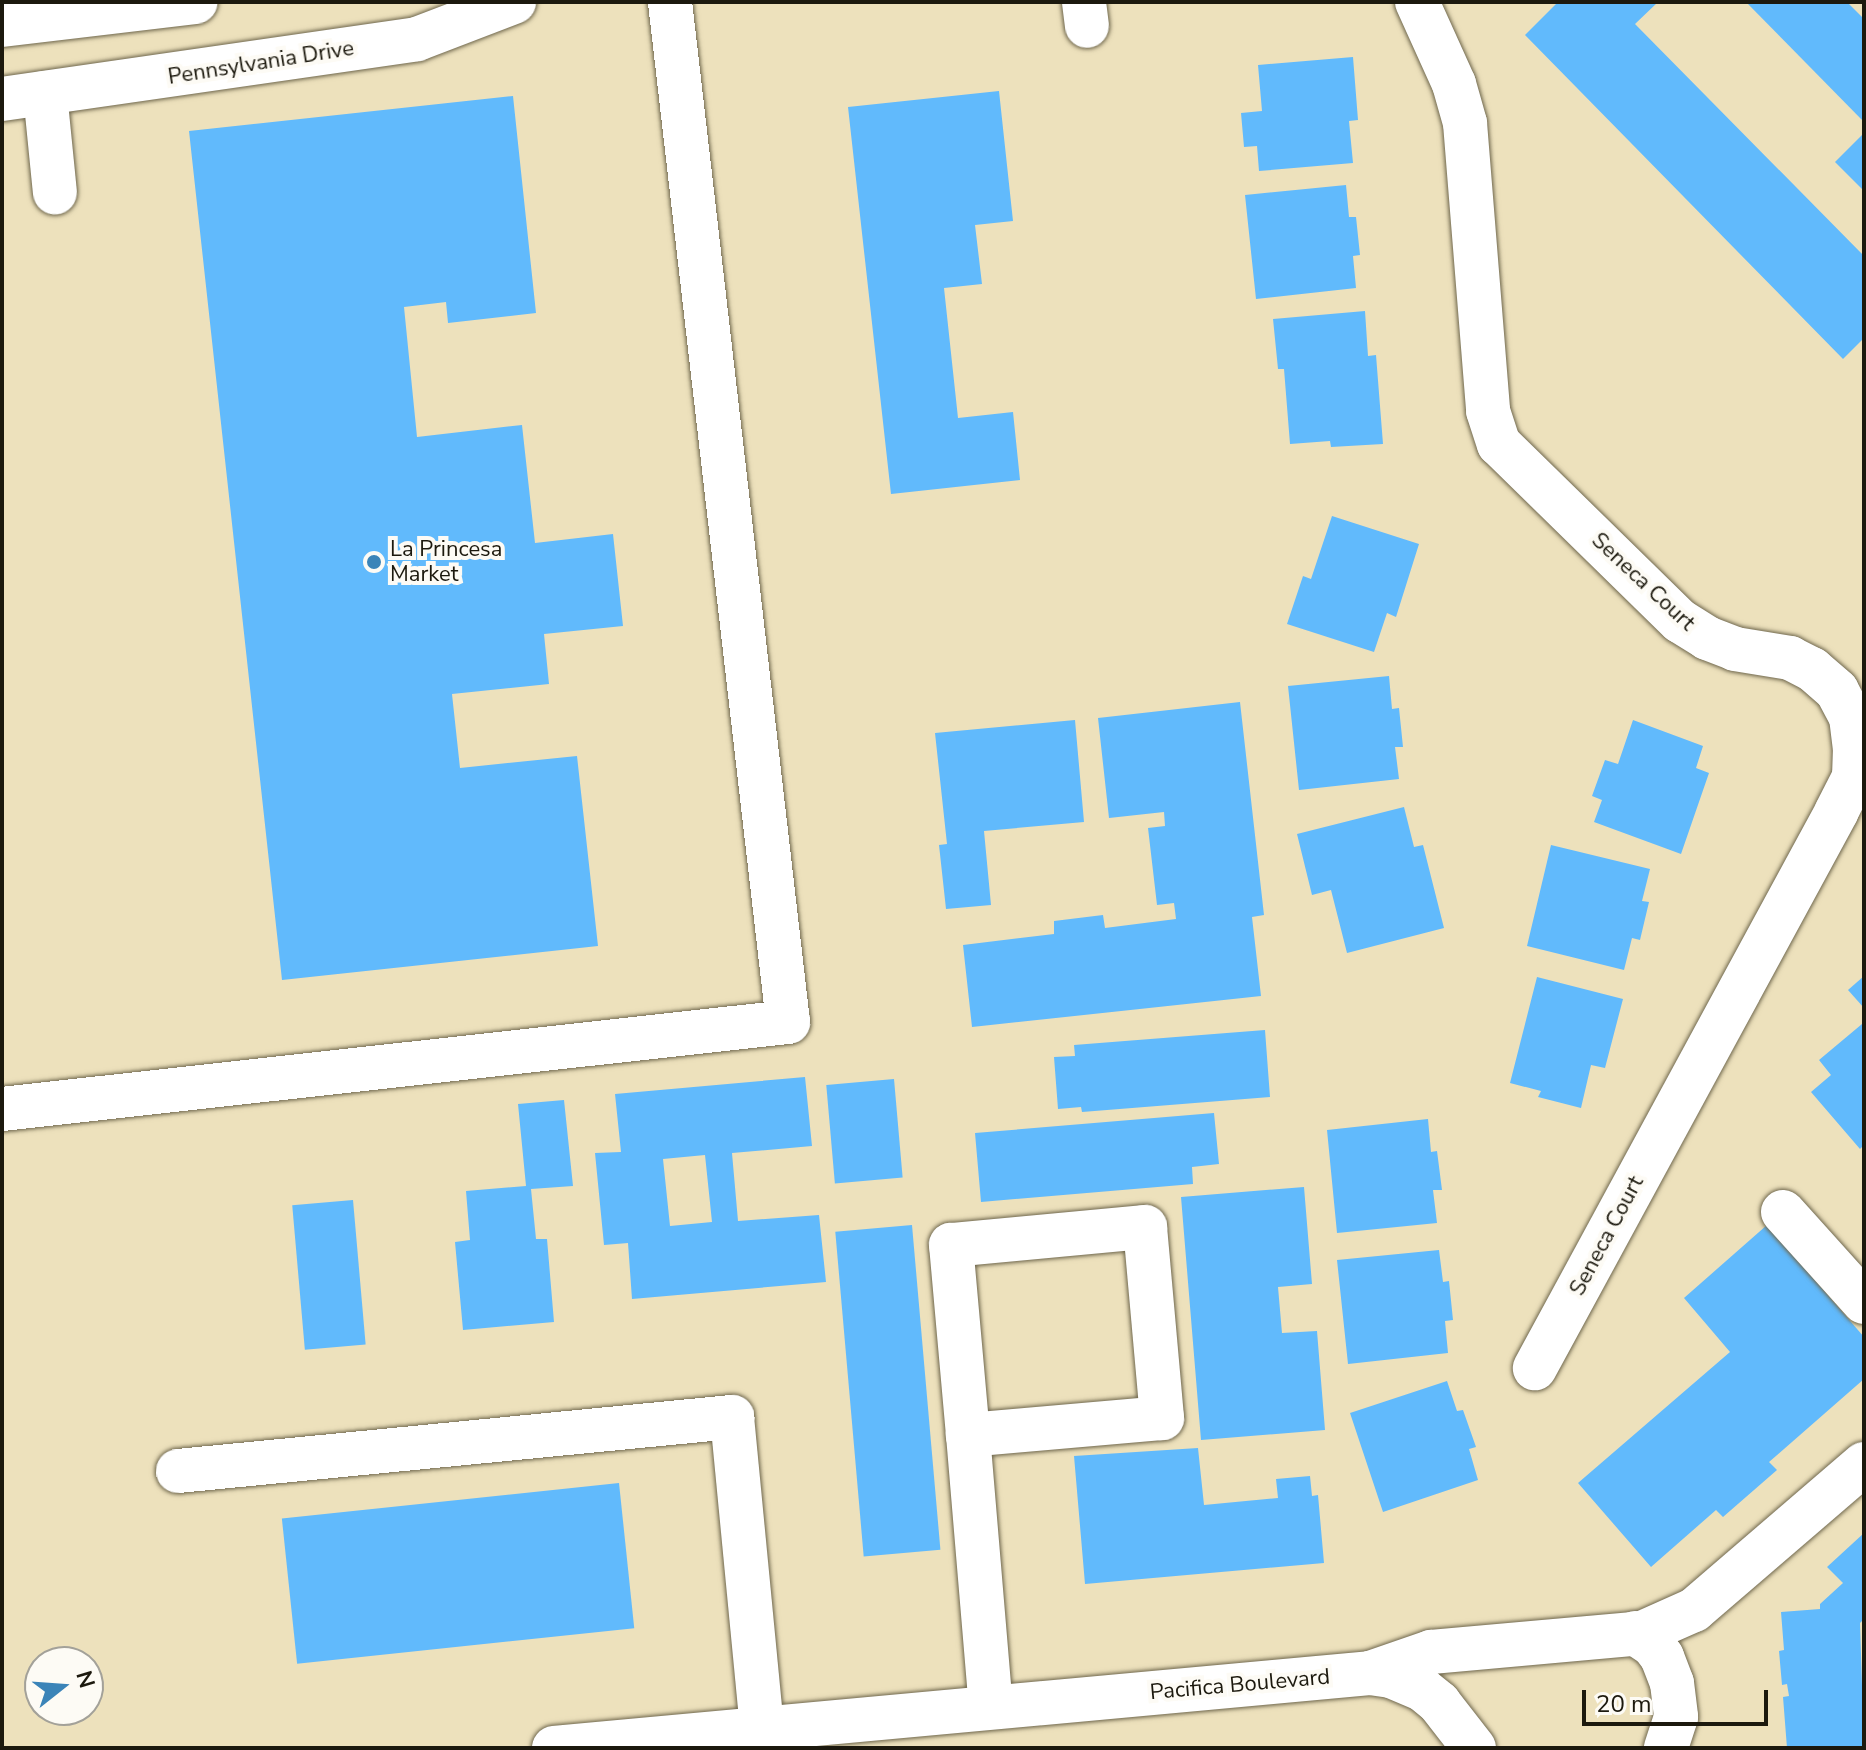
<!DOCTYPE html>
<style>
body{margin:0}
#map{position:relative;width:1866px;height:1750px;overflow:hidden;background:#f8eed0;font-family:"Nunito Sans",sans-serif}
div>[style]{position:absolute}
.built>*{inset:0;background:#ede1bc}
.building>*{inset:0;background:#61bafc;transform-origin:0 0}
.roads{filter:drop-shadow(0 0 2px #6f674d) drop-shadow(0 0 2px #6f674d)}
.minor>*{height:44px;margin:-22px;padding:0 22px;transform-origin:22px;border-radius:22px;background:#fff}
.dots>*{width:22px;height:22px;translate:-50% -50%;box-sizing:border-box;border:4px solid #fdfbf5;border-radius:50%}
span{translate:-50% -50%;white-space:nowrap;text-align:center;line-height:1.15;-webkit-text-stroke:8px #fdfbf5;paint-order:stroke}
.street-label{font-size:22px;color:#1c190e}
.poi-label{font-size:22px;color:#1c190e}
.left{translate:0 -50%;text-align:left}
.frame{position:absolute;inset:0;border:4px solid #1c190e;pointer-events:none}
.north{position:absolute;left:24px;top:1646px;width:80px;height:80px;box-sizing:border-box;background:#fdfbf5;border:2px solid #a3a199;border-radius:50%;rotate:73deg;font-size:22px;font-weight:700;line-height:32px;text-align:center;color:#1c190e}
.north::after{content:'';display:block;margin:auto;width:28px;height:36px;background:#3b84b8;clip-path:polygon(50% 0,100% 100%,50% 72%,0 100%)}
.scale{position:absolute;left:1582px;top:1690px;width:186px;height:36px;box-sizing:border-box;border:4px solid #1c190e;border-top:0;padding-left:10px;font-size:24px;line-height:28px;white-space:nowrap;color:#1c190e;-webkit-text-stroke:6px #fdfbf5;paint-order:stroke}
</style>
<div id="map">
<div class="built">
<i style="clip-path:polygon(evenodd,2px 2px,1864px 2px,1864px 1748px,2px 1748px,2px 2px,40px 1662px,88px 1662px,88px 1710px,40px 1710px,40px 1662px)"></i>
</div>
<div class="building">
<i style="clip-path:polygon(1558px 2px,1658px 2px,1635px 24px,1864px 256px,1864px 338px,1843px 359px,1525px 35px)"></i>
<i style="clip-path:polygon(1746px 2px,1847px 2px,1864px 19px,1864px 122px)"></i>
<i style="clip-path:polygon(1353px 57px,1358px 120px,1349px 121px,1353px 163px,1259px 171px,1257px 146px,1244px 147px,1241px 113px,1262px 111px,1258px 65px)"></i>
<i style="clip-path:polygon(999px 91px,1013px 221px,975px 225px,982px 284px,944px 288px,958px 418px,1013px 412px,1020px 480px,891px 494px,848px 107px)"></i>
<i style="clip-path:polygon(513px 96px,536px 313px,448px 323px,446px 302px,404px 307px,417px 437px,522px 425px,535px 543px,613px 534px,623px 626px,544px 634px,549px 684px,452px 694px,460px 768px,577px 756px,598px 946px,282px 980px,189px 131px)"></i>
<i style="clip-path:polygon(1864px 133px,1864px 191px,1835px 162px)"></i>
<i style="clip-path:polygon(1346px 185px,1349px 217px,1356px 217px,1360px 255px,1353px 256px,1356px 288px,1256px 299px,1245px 195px)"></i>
<i style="clip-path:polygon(1365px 311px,1368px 356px,1376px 355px,1383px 444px,1331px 447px,1330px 441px,1290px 444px,1284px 369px,1278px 369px,1273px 319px)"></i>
<i style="clip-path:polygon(1332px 516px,1419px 544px,1396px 617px,1387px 613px,1374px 652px,1287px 624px,1303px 576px,1311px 579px)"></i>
<i style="clip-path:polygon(1389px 676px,1392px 709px,1399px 708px,1403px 747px,1395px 747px,1399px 779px,1299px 790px,1288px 686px)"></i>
<i style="clip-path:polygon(1240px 702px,1264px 915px,1252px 917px,1261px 996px,972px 1027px,963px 945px,1054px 934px,1054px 921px,1103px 915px,1105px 928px,1176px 919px,1174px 903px,1157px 905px,1148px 828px,1165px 826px,1164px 812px,1109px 818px,1098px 718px)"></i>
<i style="clip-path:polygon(1075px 720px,1084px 822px,984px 831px,991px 905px,946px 909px,939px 845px,947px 844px,935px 733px)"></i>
<i style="clip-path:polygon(1633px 720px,1703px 746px,1696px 768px,1709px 773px,1681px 854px,1594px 822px,1602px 800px,1592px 796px,1605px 760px,1618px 764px)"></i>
<i style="clip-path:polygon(1404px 807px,1414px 847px,1423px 845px,1444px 928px,1347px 953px,1331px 890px,1312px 895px,1297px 834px)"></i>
<i style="clip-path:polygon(1551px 845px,1650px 869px,1642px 901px,1649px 902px,1640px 940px,1632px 938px,1624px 970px,1527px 946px)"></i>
<i style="clip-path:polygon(1864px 976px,1864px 1008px,1848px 990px)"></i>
<i style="clip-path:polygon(1537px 977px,1623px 999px,1605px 1068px,1591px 1065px,1581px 1108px,1538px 1097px,1541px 1091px,1510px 1083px)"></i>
<i style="clip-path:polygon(1862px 1024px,1864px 1145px,1860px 1149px,1811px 1092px,1831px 1075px,1819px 1060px)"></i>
<i style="clip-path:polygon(1265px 1030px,1270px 1097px,1082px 1112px,1081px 1107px,1058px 1109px,1054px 1057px,1075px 1056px,1074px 1045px)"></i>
<i style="clip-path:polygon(evenodd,805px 1077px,812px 1146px,732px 1153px,738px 1221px,819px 1215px,826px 1282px,632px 1299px,628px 1243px,604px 1245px,595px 1153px,621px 1152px,615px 1094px,805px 1077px,705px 1155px,712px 1222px,670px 1226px,663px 1159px,705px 1155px)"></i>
<i style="left:894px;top:1079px;width:99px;height:68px;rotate:85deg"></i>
<i style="clip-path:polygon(564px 1100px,573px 1186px,531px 1189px,536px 1239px,547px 1239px,554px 1322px,463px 1330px,455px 1242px,470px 1240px,466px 1191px,526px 1186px,518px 1104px)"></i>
<i style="clip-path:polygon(1214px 1113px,1219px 1164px,1192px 1167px,1193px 1184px,981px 1202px,975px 1133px)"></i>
<i style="clip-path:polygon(1428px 1119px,1431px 1152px,1437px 1151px,1442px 1190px,1433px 1190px,1437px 1223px,1337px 1233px,1327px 1130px)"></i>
<i style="clip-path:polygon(1304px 1187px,1312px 1284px,1278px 1287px,1282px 1333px,1317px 1331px,1325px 1430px,1201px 1440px,1181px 1197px)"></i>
<i style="left:353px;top:1200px;width:145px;height:61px;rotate:85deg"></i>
<i style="left:912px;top:1225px;width:326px;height:77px;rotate:85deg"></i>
<i style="clip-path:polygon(1767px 1225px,1864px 1337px,1864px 1379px,1769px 1462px,1777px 1470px,1723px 1517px,1716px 1510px,1651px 1567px,1578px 1483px,1730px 1352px,1684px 1298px)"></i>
<i style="clip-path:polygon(1439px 1250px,1443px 1282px,1449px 1281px,1453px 1320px,1445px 1321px,1448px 1353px,1348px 1364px,1337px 1260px)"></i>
<i style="clip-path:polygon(1447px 1381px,1457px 1411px,1463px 1410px,1476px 1447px,1469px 1449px,1478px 1480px,1383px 1512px,1350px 1413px)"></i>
<i style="clip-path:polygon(1198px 1448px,1204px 1505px,1278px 1498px,1276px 1479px,1310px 1476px,1312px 1496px,1318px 1495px,1324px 1563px,1085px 1584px,1074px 1456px)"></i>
<i style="left:619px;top:1483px;width:146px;height:339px;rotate:84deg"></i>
<i style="clip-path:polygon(1864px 1533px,1864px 1619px,1860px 1623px,1864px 1748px,1787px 1748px,1783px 1697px,1789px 1696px,1787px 1684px,1782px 1685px,1779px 1651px,1784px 1650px,1781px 1612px,1820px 1609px,1820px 1604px,1843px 1583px,1827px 1567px)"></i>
</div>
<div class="roads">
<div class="minor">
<i style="left:1084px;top:2px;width:24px;rotate:83deg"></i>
<i style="left:1417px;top:2px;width:90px;rotate:65.7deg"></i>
<i style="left:1454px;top:84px;width:41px;rotate:74.2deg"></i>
<i style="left:1465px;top:123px;width:289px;rotate:85.4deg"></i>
<i style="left:1488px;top:411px;width:35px;rotate:72deg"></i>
<i style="left:1499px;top:444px;width:253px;rotate:44.4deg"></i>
<i style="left:1680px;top:621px;width:32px;rotate:32deg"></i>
<i style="left:1707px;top:638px;width:30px;rotate:21deg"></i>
<i style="left:1735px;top:649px;width:56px;rotate:9.3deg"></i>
<i style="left:1790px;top:658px;width:25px;rotate:27deg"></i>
<i style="left:1812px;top:669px;width:33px;rotate:41deg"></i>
<i style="left:1837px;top:691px;width:30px;rotate:62deg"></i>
<i style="left:1851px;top:717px;width:31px;rotate:83deg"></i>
<i style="left:1855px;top:748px;width:29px;rotate:92deg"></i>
<i style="left:1854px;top:777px;width:38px;rotate:117deg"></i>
<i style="left:1837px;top:811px;width:634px;rotate:118.47deg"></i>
<i style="left:2px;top:25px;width:195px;rotate:-6.8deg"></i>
<i style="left:45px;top:93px;width:100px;rotate:84.3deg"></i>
<i style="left:2px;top:99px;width:419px;rotate:-8.2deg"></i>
<i style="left:417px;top:39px;width:104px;rotate:-20.9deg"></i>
<i style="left:2px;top:1109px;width:791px;rotate:-6.32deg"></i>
<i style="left:788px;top:1022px;width:1027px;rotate:-96.6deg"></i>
<i style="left:1783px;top:1212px;width:121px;rotate:48deg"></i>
<i style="left:1145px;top:1227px;width:192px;rotate:84.9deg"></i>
<i style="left:1162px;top:1418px;width:195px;rotate:175deg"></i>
<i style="left:968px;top:1435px;width:191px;rotate:-95.1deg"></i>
<i style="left:951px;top:1245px;width:195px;rotate:-5.3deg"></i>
<i style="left:968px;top:1435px;width:273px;rotate:85.2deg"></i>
<i style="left:178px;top:1471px;width:557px;rotate:-5.57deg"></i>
<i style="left:732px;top:1417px;width:312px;rotate:84.5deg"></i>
<i style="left:1635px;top:1633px;width:22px;rotate:34deg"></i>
<i style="left:1653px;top:1645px;width:15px;rotate:53deg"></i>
<i style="left:1662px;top:1657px;width:28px;rotate:69deg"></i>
<i style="left:1672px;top:1683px;width:34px;rotate:83deg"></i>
<i style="left:1676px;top:1717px;width:33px;rotate:108deg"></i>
<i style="left:1370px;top:1673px;width:21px;rotate:8deg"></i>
<i style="left:1391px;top:1676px;width:34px;rotate:23deg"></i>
<i style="left:1422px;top:1689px;width:22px;rotate:39deg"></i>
<i style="left:1439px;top:1703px;width:57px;rotate:52.1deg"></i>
<i style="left:554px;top:1748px;width:819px;rotate:-5.25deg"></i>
<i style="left:1370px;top:1673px;width:65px;rotate:-19deg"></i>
<i style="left:1431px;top:1652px;width:212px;rotate:-5.1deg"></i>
<i style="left:1642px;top:1633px;width:57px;rotate:-23.9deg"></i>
<i style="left:1694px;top:1610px;width:224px;rotate:-40.7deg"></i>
</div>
</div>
<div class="dots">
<i style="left:374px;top:562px;background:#3b84b8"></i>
</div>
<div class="street-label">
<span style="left:261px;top:63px;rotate:-9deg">Pennsylvania Drive</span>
<span style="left:1643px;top:582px;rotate:43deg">Seneca Court</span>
<span style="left:1607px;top:1236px;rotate:-62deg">Seneca Court</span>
<span style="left:1240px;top:1685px;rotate:-5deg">Pacifica Boulevard</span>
</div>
<div class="poi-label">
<span class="left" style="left:390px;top:562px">La Princesa<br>Market</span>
</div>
<div class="frame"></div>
<div class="north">N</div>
<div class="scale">20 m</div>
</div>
